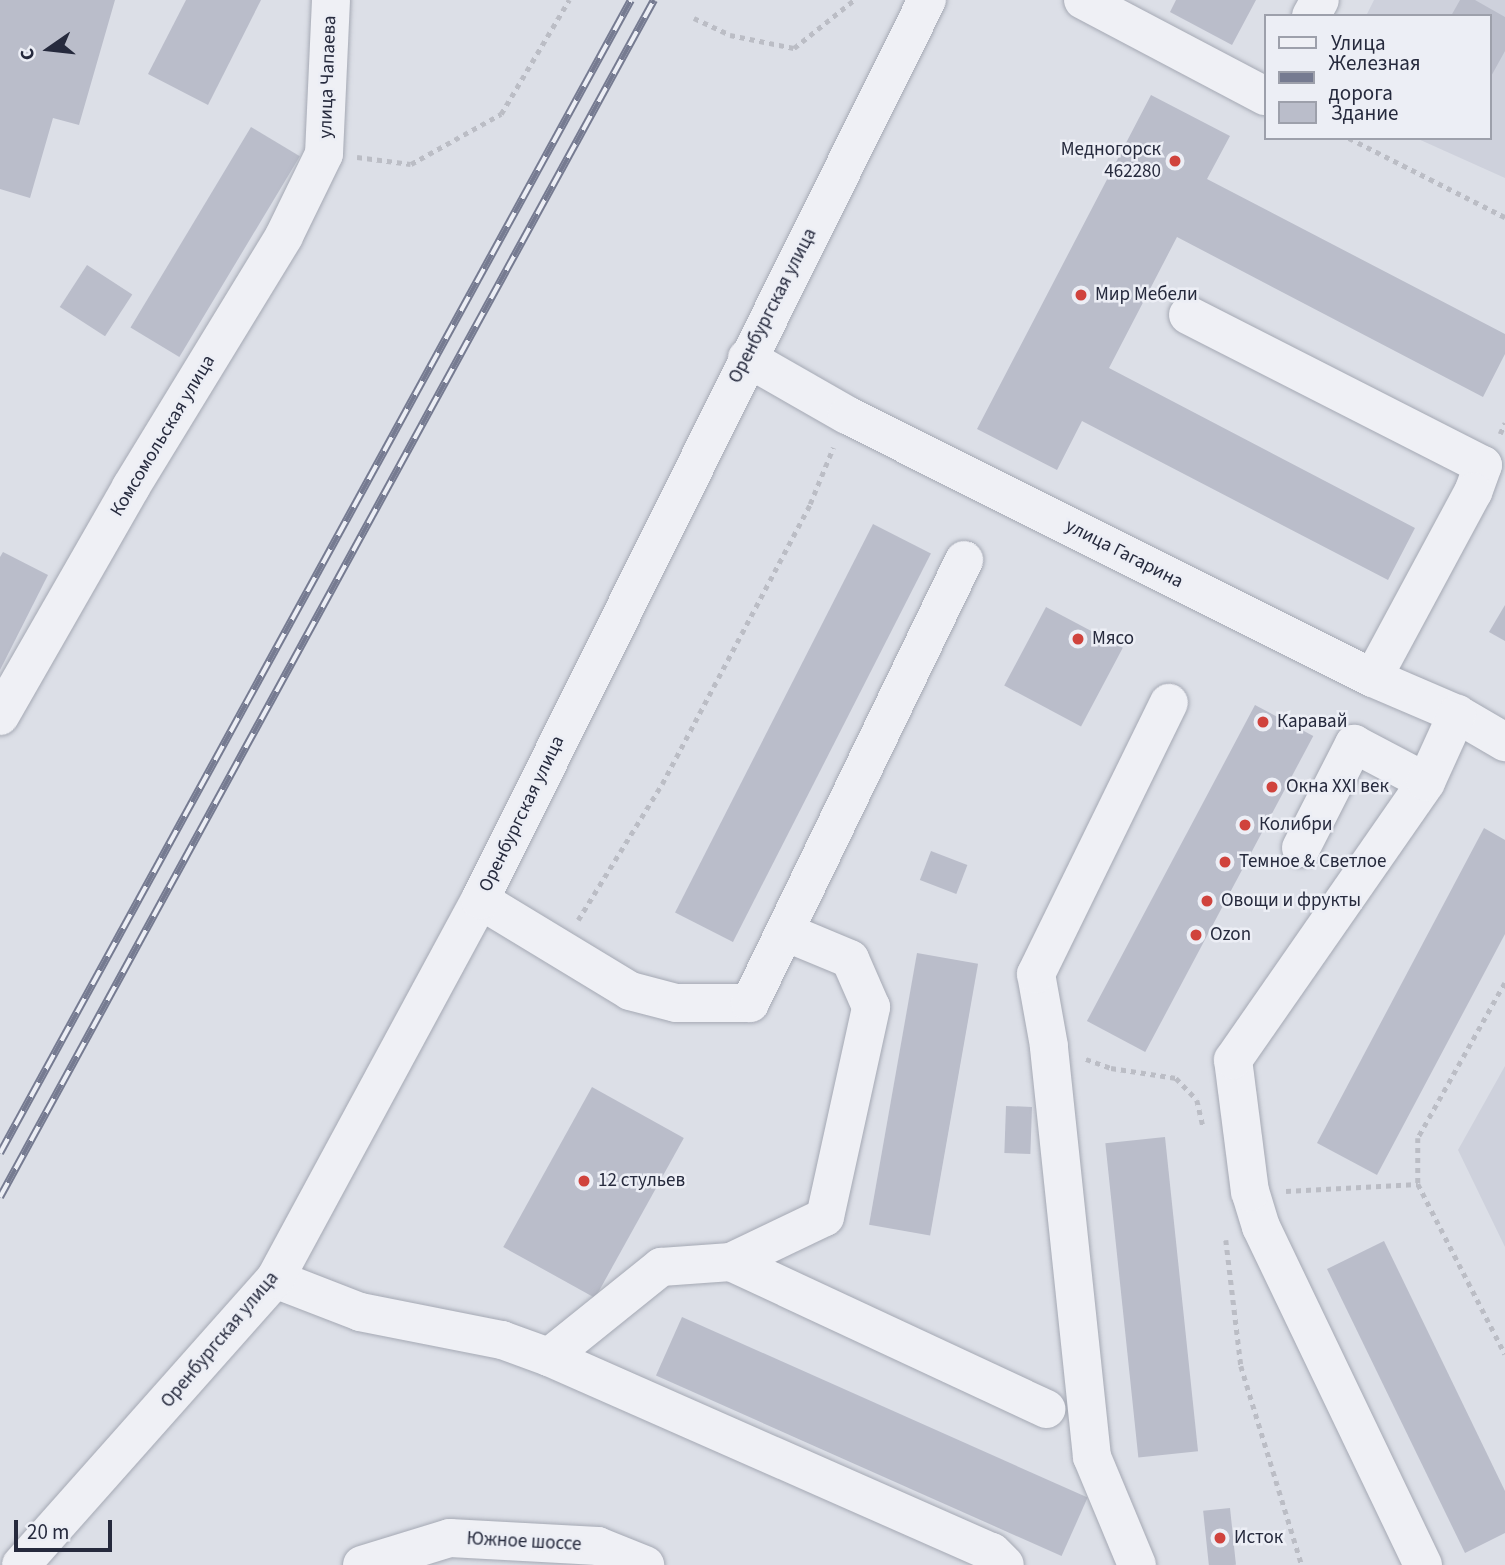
<!DOCTYPE html>
<meta charset="utf-8">
<style>
body{margin:0}
#map{position:relative;width:1505px;height:1565px;overflow:hidden;background:#dcdfe7;font-family:"Source Sans 3",sans-serif}
div>[style]{position:absolute}
.built>*{inset:0;background:#ced1dc}
.building>*{inset:0;background:#babdca;transform-origin:0 0}
.path>*{height:4.5px;margin-top:-2.25px;transform-origin:0;background:repeating-linear-gradient(90deg,#bbbdc5 0 5px,transparent 0 10px)}
.roads{filter:drop-shadow(0 0 2px #a5a9b4) drop-shadow(0 0 2px #a5a9b4)}
.minor>*{height:38px;margin:-19px;padding:0 19px;transform-origin:19px;border-radius:19px;background:#eff0f5}
.rail>*{height:8px;margin-top:-4px;transform-origin:0;background:repeating-linear-gradient(90deg,#eceef5 0 16px,#767b91 0 32px);box-sizing:border-box;border-block:2px solid #767b91}
.dots>*{width:19px;height:19px;translate:-50% -50%;box-sizing:border-box;border:4px solid #eceef5;border-radius:50%}
span{translate:-50% -50%;white-space:nowrap;text-align:center;line-height:1.15;-webkit-text-stroke:5px #eceef5;paint-order:stroke}
.street-label{font-size:19px;color:#262a3d}
.poi-label{font-size:19px;color:#262a3d}
.right{translate:-100% -50%;text-align:right}
.left{translate:0 -50%;text-align:left}
.legend{position:absolute;left:1264px;top:14px;width:228px;height:126px;box-sizing:border-box;background:#eceef5;border:2px solid #9da0ab;margin:0;padding:9px 12px;list-style:none;font-size:21px;color:#262a3d}
.legend li{display:flex;align-items:center;gap:14px;height:35px}
.legend b{width:35px;border:2px solid #9da0ab}
.north{position:absolute;left:14px;top:14px;width:70px;height:70px;-webkit-text-stroke:5px #eceef5;paint-order:stroke;rotate:256deg;font-size:19px;font-weight:700;line-height:28px;text-align:center;color:#262a3d}
.north::after{content:'';display:block;margin:auto;width:24px;height:32px;background:#262a3d;clip-path:polygon(50% 0,100% 100%,50% 72%,0 100%)}
.scale{position:absolute;left:14px;top:1520px;width:98px;height:32px;box-sizing:border-box;border:4px solid #262a3d;border-top:0;padding-left:9px;font-size:21px;line-height:24px;white-space:nowrap;color:#262a3d;-webkit-text-stroke:5px #eceef5;paint-order:stroke}
</style>
<div id="map">
<div class="built">
<i style="clip-path:polygon(1374px 0,1505px 0,1505px 178px,1416px 138px,1489px 138px,1489px 16px,1366px 16px)"></i>
<i style="clip-path:polygon(1505px 1066px,1505px 1247px,1458px 1150px)"></i>
</div>
<div class="building">
<i style="clip-path:polygon(0 0,115px 0,79px 125px,53px 118px,30px 198px,0 189px)"></i>
<i style="clip-path:polygon(186px 0,261px 0,208px 105px,148px 74px)"></i>
<i style="clip-path:polygon(1176px 0,1256px 0,1232px 45px,1170px 12px)"></i>
<i style="clip-path:polygon(1460px 0,1475px 0,1505px 17px,1505px 51px,1489px 80px,1489px 16px,1451px 16px)"></i>
<i style="clip-path:polygon(1151px 95px,1230px 136px,1207px 179px,1505px 334px,1505px 354px,1483px 397px,1177px 237px,1109px 368px,1415px 528px,1388px 580px,1082px 421px,1057px 470px,977px 429px)"></i>
<i style="left:251px;top:127px;width:57px;height:234px;rotate:31deg"></i>
<i style="left:87px;top:265px;width:54px;height:50px;rotate:33deg"></i>
<i style="left:873px;top:524px;width:65px;height:436px;rotate:27deg"></i>
<i style="clip-path:polygon(3px 552px,48px 575px,0 670px,0 557px)"></i>
<i style="clip-path:polygon(1505px 605px,1505px 641px,1489px 632px)"></i>
<i style="left:1046px;top:607px;width:87px;height:89px;rotate:28deg"></i>
<i style="left:1255px;top:705px;width:66px;height:358px;rotate:28deg"></i>
<i style="clip-path:polygon(1484px 828px,1505px 840px,1505px 934px,1377px 1175px,1317px 1143px)"></i>
<i style="left:931px;top:851px;width:39px;height:31px;rotate:21deg"></i>
<i style="left:917px;top:953px;width:62px;height:276px;rotate:10deg"></i>
<i style="left:592px;top:1087px;width:105px;height:183px;rotate:29deg"></i>
<i style="left:1006px;top:1106px;width:26px;height:47px;rotate:2deg"></i>
<i style="left:1165px;top:1137px;width:316px;height:60px;rotate:84deg"></i>
<i style="clip-path:polygon(1384px 1241px,1505px 1491px,1505px 1533px,1465px 1553px,1327px 1269px)"></i>
<i style="left:682px;top:1317px;width:444px;height:64px;rotate:24deg"></i>
<i style="left:1230px;top:1508px;width:57px;height:27px;rotate:84deg"></i>
</div>
<div class="path">
<i style="left:694px;top:18px;width:40px;rotate:25deg"></i>
<i style="left:730px;top:35px;width:65px;rotate:11.5deg"></i>
<i style="left:794px;top:48px;width:77px;rotate:-38.7deg"></i>
<i style="left:1349px;top:138px;width:175px;rotate:26.9deg"></i>
<i style="left:357px;top:157px;width:54px;rotate:7.4deg"></i>
<i style="left:411px;top:164px;width:103px;rotate:-29.1deg"></i>
<i style="left:501px;top:114px;width:133px;rotate:-59.2deg"></i>
<i style="left:1500px;top:434px;width:12px;rotate:-66deg"></i>
<i style="left:578px;top:920px;width:160px;rotate:-58.3deg"></i>
<i style="left:662px;top:784px;width:317px;rotate:-62.1deg"></i>
<i style="left:810px;top:504px;width:61px;rotate:-67.7deg"></i>
<i style="left:1505px;top:983px;width:178px;rotate:119.3deg"></i>
<i style="left:1418px;top:1138px;width:46px;rotate:90deg"></i>
<i style="left:1418px;top:1184px;width:191px;rotate:62.9deg"></i>
<i style="left:1086px;top:1059px;width:27px;rotate:20deg"></i>
<i style="left:1111px;top:1068px;width:66px;rotate:8.7deg"></i>
<i style="left:1176px;top:1078px;width:30px;rotate:46deg"></i>
<i style="left:1197px;top:1100px;width:26px;rotate:77deg"></i>
<i style="left:1286px;top:1191px;width:132px;rotate:-3deg"></i>
<i style="left:1226px;top:1240px;width:127px;rotate:83.2deg"></i>
<i style="left:1241px;top:1366px;width:208px;rotate:73deg"></i>
</div>
<div class="roads">
<div class="minor">
<i style="left:1083px;top:0;width:206px;rotate:27.8deg"></i>
<i style="left:1311px;top:16px;width:18px;rotate:-61deg"></i>
<i style="left:1188px;top:315px;width:331px;rotate:27deg"></i>
<i style="left:1483px;top:465px;width:29px;rotate:110deg"></i>
<i style="left:1473px;top:492px;width:211px;rotate:118.3deg"></i>
<i style="left:747px;top:358px;width:115px;rotate:29.7deg"></i>
<i style="left:847px;top:415px;width:588px;rotate:26.57deg"></i>
<i style="left:1373px;top:678px;width:91px;rotate:23.2deg"></i>
<i style="left:1457px;top:714px;width:56px;rotate:30.3deg"></i>
<i style="left:0;top:716px;width:264px;rotate:-60.2deg"></i>
<i style="left:131px;top:487px;width:294px;rotate:-58.6deg"></i>
<i style="left:284px;top:236px;width:91px;rotate:-64deg"></i>
<i style="left:324px;top:154px;width:154px;rotate:-87.4deg"></i>
<i style="left:1301px;top:848px;width:117px;rotate:-63deg"></i>
<i style="left:1354px;top:744px;width:81px;rotate:27.8deg"></i>
<i style="left:480px;top:900px;width:175px;rotate:31.2deg"></i>
<i style="left:630px;top:991px;width:48px;rotate:14.6deg"></i>
<i style="left:676px;top:1003px;width:74px"></i>
<i style="left:750px;top:1003px;width:492px;rotate:-64.2deg"></i>
<i style="left:731px;top:1262px;width:104px;rotate:-25.6deg"></i>
<i style="left:825px;top:1217px;width:215px;rotate:-77.6deg"></i>
<i style="left:871px;top:1007px;width:52px;rotate:-113.6deg"></i>
<i style="left:850px;top:959px;width:70px;rotate:-157.4deg"></i>
<i style="left:275px;top:1279px;width:91px;rotate:21.2deg"></i>
<i style="left:360px;top:1312px;width:145px;rotate:11.2deg"></i>
<i style="left:502px;top:1340px;width:50px;rotate:19.9deg"></i>
<i style="left:549px;top:1357px;width:144px;rotate:-38.8deg"></i>
<i style="left:661px;top:1267px;width:70px;rotate:-4.1deg"></i>
<i style="left:731px;top:1262px;width:348px;rotate:25deg"></i>
<i style="left:549px;top:1357px;width:484px;rotate:23.8deg"></i>
<i style="left:992px;top:1552px;width:18px;rotate:45deg"></i>
<i style="left:21px;top:1565px;width:383px;rotate:-48.4deg"></i>
<i style="left:275px;top:1279px;width:431px;rotate:-61.6deg"></i>
<i style="left:480px;top:900px;width:1005px;rotate:-63.59deg"></i>
<i style="left:362px;top:1565px;width:92px;rotate:-17.1deg"></i>
<i style="left:450px;top:1538px;width:148px;rotate:3.1deg"></i>
<i style="left:598px;top:1546px;width:51px;rotate:22deg"></i>
<i style="left:1137px;top:1565px;width:117px;rotate:-112.6deg"></i>
<i style="left:1092px;top:1457px;width:413px;rotate:-96deg"></i>
<i style="left:1049px;top:1046px;width:73px;rotate:-100.2deg"></i>
<i style="left:1036px;top:974px;width:302px;rotate:-63.9deg"></i>
<i style="left:1423px;top:1565px;width:375px;rotate:-115.6deg"></i>
<i style="left:1261px;top:1227px;width:37px;rotate:-107deg"></i>
<i style="left:1250px;top:1192px;width:133px;rotate:-97.3deg"></i>
<i style="left:1233px;top:1060px;width:338px;rotate:-55.2deg"></i>
<i style="left:1426px;top:782px;width:75px;rotate:-65.5deg"></i>
</div>
</div>
<div class="rail">
<i style="left:0;top:1153px;width:1314px;rotate:-61.31deg"></i>
<i style="left:0;top:1197px;width:1364px;rotate:-61.35deg"></i>
</div>
<div class="dots">
<i style="left:1175px;top:161px;background:#d0433d"></i>
<i style="left:1081px;top:295px;background:#d0433d"></i>
<i style="left:1078px;top:639px;background:#d0433d"></i>
<i style="left:1263px;top:722px;background:#d0433d"></i>
<i style="left:1272px;top:787px;background:#d0433d"></i>
<i style="left:1245px;top:825px;background:#d0433d"></i>
<i style="left:1225px;top:862px;background:#d0433d"></i>
<i style="left:1207px;top:901px;background:#d0433d"></i>
<i style="left:1196px;top:935px;background:#d0433d"></i>
<i style="left:584px;top:1181px;background:#d0433d"></i>
<i style="left:1220px;top:1538px;background:#d0433d"></i>
</div>
<div class="street-label">
<span style="left:328px;top:77px;rotate:-88deg">улица Чапаева</span>
<span style="left:773px;top:306px;rotate:-63deg">Оренбургская улица</span>
<span style="left:163px;top:436px;rotate:-59deg">Комсомольская улица</span>
<span style="left:1124px;top:554px;rotate:27deg">улица Гагарина</span>
<span style="left:522px;top:814px;rotate:-64deg">Оренбургская улица</span>
<span style="left:220px;top:1340px;rotate:-50deg">Оренбургская улица</span>
<span style="left:524px;top:1542px;rotate:3deg">Южное шоссе</span>
</div>
<div class="poi-label">
<span class="right" style="left:1161px;top:161px">Медногорск<br>462280</span>
<span class="left" style="left:1095px;top:295px">Мир Мебели</span>
<span class="left" style="left:1092px;top:639px">Мясо</span>
<span class="left" style="left:1277px;top:722px">Каравай</span>
<span class="left" style="left:1286px;top:787px">Окна XXI век</span>
<span class="left" style="left:1259px;top:825px">Колибри</span>
<span class="left" style="left:1239px;top:862px">Темное &amp; Светлое</span>
<span class="left" style="left:1221px;top:901px">Овощи и фрукты</span>
<span class="left" style="left:1210px;top:935px">Ozon</span>
<span class="left" style="left:598px;top:1181px">12 стульев</span>
<span class="left" style="left:1234px;top:1538px">Исток</span>
</div>
<ul class="legend">
<li><b style="height:9px;background:#eff0f5"></b>Улица</li>
<li><b style="height:9px;background:#767b91"></b>Железная дорога</li>
<li><b style="height:19px;background:#babdca"></b>Здание</li>
</ul>
<div class="north">С</div>
<div class="scale">20 m</div>
</div>
